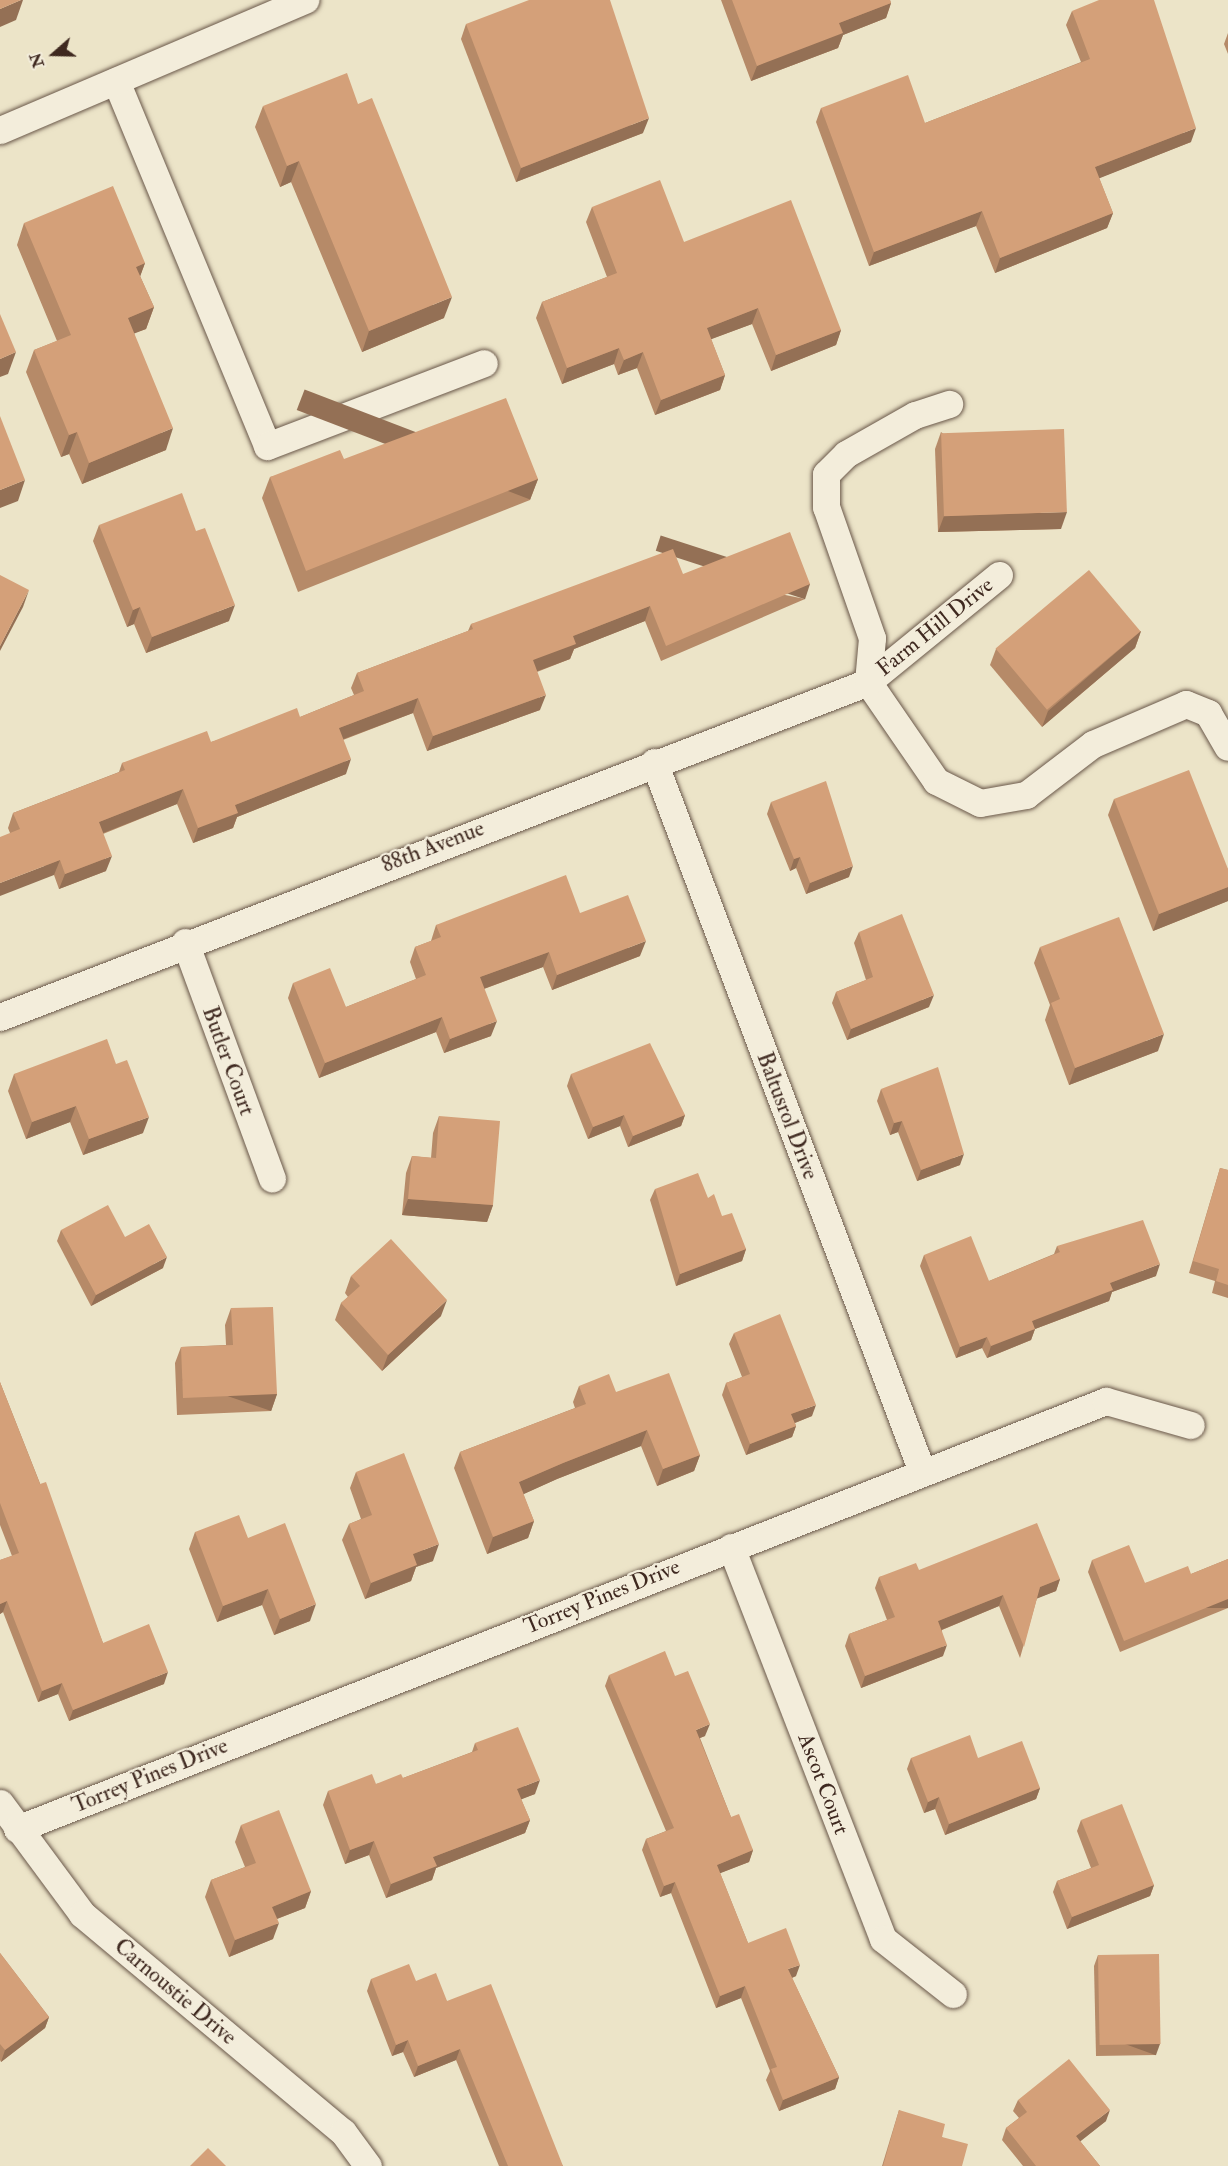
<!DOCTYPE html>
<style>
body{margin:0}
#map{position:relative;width:1228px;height:2166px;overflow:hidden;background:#ece4c8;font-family:"IM FELL Double Pica",serif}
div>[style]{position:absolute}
.roads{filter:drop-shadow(0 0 2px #6a584a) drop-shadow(0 0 2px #6a584a)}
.minor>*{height:27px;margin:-13.5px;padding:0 13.5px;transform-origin:13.5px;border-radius:13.5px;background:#f3eddb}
.wall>*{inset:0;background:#b68a68}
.shaded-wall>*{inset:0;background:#947055;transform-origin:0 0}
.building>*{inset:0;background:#d4a079;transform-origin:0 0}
span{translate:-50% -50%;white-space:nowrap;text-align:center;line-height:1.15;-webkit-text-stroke:4.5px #f3eddb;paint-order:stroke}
.street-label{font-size:22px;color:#3f2920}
.north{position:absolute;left:24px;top:24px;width:60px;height:60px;-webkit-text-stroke:4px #f3eddb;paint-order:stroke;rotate:250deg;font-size:16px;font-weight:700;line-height:24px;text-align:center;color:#3f2920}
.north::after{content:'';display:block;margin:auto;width:21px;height:27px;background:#3f2920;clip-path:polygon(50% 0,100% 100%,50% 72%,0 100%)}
</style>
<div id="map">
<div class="roads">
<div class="minor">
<i style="left:116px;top:81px;width:395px;rotate:67.5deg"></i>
<i style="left:267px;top:446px;width:232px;rotate:-20.9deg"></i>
<i style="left:0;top:130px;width:332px;rotate:-23.1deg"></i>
<i style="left:999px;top:575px;width:169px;rotate:140.8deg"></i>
<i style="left:868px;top:682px;width:120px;rotate:55.5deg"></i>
<i style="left:936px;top:781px;width:49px;rotate:26.6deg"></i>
<i style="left:980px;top:803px;width:47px;rotate:-9.9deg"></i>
<i style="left:1026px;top:795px;width:84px;rotate:-37.3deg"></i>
<i style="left:1093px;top:744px;width:101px;rotate:-23.3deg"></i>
<i style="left:1186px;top:704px;width:24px;rotate:22deg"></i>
<i style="left:1208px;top:713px;width:39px;rotate:60deg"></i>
<i style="left:654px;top:762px;width:756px;rotate:69.31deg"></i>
<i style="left:185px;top:942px;width:252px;rotate:69.8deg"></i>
<i style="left:0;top:1017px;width:930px;rotate:-21.1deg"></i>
<i style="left:868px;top:682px;width:44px;rotate:-84.8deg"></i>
<i style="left:872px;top:638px;width:139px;rotate:-109.3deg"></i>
<i style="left:826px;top:507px;width:33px;rotate:-90deg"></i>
<i style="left:826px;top:474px;width:28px;rotate:-45deg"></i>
<i style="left:846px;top:454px;width:79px;rotate:-29.5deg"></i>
<i style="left:915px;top:415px;width:36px;rotate:-18deg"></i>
<i style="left:731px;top:1547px;width:420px;rotate:68.8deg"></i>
<i style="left:883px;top:1939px;width:89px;rotate:38.2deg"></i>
<i style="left:0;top:1803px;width:138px;rotate:53.5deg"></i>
<i style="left:82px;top:1914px;width:340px;rotate:39.9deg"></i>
<i style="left:343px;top:2132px;width:42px;rotate:53.7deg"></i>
<i style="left:17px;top:1829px;width:1170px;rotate:-21.46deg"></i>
<i style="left:1106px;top:1401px;width:88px;rotate:15.8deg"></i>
</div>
</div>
<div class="wall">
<i style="clip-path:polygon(721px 0,890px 0,891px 3px,886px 18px,843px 35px,838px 48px,751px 81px)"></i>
<i style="clip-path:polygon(1072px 11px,1191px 142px,1099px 178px,1113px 213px,1107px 228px,995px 273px,976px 226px,869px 266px,816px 122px,821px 108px,925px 123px,1081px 62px,1066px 25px)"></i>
<i style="clip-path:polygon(466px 24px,643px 133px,516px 182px,461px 39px)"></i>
<i style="clip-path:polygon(1228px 33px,1228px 54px,1224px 44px)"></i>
<i style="clip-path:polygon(263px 106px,444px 318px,362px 352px,291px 182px,280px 187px,255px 127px)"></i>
<i style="clip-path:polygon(592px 207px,684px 242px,841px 330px,836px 345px,771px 371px,752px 324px,711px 339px,725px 375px,720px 390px,655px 415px,637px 368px,618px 375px,614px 364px,562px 384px,536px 318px,542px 302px,607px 277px,586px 222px)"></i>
<i style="clip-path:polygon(24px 223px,145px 263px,140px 276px,154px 307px,146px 329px,134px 333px,166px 450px,82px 484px,69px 454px,61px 457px,26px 372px,34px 350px,57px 341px,17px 245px)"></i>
<i style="clip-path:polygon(941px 432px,1061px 529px,938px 532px,935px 449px)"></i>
<i style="clip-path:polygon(344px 459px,538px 479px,530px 500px,298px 592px,262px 498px,270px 477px)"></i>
<i style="clip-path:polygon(99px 525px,229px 621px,146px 653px,134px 624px,127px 627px,93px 541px)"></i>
<i style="clip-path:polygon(683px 574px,805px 599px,661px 661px,645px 621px,574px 649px,570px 659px,537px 672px,540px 710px,427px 751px,413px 713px,343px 740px,346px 774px,237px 817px,233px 828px,193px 843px,177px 804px,103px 834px,106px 871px,59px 889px,54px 875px,10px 833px,8px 828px,13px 813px,119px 772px,122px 763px,211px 742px,300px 717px,354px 695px,351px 688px,357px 673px,468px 631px,471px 624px)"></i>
<i style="clip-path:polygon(1141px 631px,1135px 648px,1042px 727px,990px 665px,996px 649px)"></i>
<i style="clip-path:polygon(1114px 799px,1228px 869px,1228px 901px,1153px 931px,1108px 815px)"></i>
<i style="clip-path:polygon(771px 802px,849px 877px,806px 894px,796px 868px,790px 871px,767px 814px)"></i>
<i style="clip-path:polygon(580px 913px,640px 956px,552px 990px,543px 967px,484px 989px,491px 1036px,444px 1053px,436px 1032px,319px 1078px,288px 998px,293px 983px,346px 1007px,416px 979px,410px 962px,415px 947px,431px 941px,436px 925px)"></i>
<i style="clip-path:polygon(859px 932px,929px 1007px,847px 1040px,832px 1003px,836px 992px,866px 980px,854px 943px)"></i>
<i style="clip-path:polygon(1040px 947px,1158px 1051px,1069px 1085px,1045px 1020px,1050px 1005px,1034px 963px)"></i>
<i style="clip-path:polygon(116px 1064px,143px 1133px,83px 1155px,70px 1122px,26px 1139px,8px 1091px,14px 1074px)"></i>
<i style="clip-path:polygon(571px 1074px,685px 1115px,681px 1126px,628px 1147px,620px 1126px,588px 1139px,567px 1086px)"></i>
<i style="clip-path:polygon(881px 1089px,960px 1165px,917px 1181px,898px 1132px,890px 1135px,877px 1101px)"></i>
<i style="clip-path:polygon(439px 1116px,493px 1205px,487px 1222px,402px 1215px,406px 1173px,412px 1156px,431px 1158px,433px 1133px)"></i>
<i style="clip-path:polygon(1220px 1168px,1228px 1170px,1228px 1298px,1212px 1293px,1215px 1281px,1189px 1273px)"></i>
<i style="clip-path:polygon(655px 1189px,708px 1198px,746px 1249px,742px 1261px,676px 1286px,650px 1200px)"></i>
<i style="clip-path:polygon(61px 1230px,163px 1268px,91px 1306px,57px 1241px)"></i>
<i style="clip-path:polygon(1057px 1246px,1156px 1276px,1112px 1292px,1109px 1301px,1035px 1329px,1031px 1340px,987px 1358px,982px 1348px,956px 1358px,920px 1266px,924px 1255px,989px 1281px,1054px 1254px)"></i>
<i style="clip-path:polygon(351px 1276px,441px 1316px,382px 1371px,335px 1320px,341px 1303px,348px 1297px,345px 1293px)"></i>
<i style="clip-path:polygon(231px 1308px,277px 1394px,271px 1411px,177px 1415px,175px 1363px,181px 1347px,226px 1345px,225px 1325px)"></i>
<i style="clip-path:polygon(734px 1333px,812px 1416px,795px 1423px,796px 1426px,792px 1437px,746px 1455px,722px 1395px,726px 1383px,742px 1377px,729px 1344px)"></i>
<i style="clip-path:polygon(0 1382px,103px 1643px,164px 1684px,69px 1721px,58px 1694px,38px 1702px,3px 1612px,0 1614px,0 1560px,12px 1556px,0 1525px)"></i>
<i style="clip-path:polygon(579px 1386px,616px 1392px,700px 1455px,694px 1471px,657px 1486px,641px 1446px,557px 1479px,523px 1494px,534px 1521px,528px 1538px,487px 1554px,454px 1468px,460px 1452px,575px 1408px,573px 1402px)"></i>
<i style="clip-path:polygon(356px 1472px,433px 1561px,416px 1567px,411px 1581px,365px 1599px,342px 1540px,349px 1524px,361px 1519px,350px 1488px)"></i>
<i style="clip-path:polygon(195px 1532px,248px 1538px,310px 1621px,274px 1635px,262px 1605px,217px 1622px,189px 1549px)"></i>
<i style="clip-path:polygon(1228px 1559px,1228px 1608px,1120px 1652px,1088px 1572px,1092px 1560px,1145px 1583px,1191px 1574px)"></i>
<i style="clip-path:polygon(919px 1570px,1060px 1579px,1056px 1591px,1037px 1598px,1020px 1658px,999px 1606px,942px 1630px,943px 1656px,861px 1688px,845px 1646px,849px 1634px,887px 1620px,875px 1588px,879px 1577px)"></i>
<i style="clip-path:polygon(609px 1675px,705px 1736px,700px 1738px,731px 1817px,753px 1850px,749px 1862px,720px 1873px,748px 1943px,796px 1976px,792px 1978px,839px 2077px,835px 2089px,779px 2111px,766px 2080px,770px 2071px,741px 1998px,716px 2008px,671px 1893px,660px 1897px,642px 1850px,646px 1839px,666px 1831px,605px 1686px)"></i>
<i style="clip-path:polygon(475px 1743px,535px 1794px,521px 1799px,530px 1820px,525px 1833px,436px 1868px,432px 1880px,386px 1898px,369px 1855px,345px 1864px,323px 1805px,328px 1791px,376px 1784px,403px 1778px,472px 1752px)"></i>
<i style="clip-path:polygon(911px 1758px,978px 1758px,1040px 1788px,1036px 1799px,945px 1835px,935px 1809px,924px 1813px,907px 1769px)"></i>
<i style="clip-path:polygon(1081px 1820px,1154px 1885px,1150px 1896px,1067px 1929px,1053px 1892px,1057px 1881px,1091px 1868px,1077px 1831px)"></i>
<i style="clip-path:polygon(241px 1825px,311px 1891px,305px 1908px,277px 1919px,273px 1939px,229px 1957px,205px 1897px,211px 1880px,245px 1867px,235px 1842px)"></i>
<i style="clip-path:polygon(0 1953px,49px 2017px,45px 2028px,1px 2062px,0 2060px)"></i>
<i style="clip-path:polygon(1098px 1955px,1156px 2055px,1096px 2056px,1094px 1966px)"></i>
<i style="clip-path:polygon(371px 1979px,416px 1981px,447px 2001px,563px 2166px,499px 2166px,456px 2060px,414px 2077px,403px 2052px,392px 2056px,367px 1991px)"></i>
<i style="clip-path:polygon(1018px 2100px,1106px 2121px,1080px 2141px,1100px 2166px,1023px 2166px,1002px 2140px,1006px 2128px,1019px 2118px,1013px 2111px)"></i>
<i style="clip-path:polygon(899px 2110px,942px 2137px,962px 2166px,882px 2166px)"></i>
</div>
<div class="shaded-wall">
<i style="clip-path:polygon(21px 0,23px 0,16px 20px,0 27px,0 9px)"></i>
<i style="clip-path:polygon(891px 3px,886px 18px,843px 35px,838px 48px,751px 81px,757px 66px,839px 23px)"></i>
<i style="clip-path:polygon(649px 118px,643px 133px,516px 182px,521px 168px)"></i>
<i style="clip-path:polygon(1196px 128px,1191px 142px,1090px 182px,1095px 167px)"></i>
<i style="clip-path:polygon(299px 161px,291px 182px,280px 187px,287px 166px)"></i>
<i style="clip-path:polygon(982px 211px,976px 226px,869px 266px,874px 252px)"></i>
<i style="clip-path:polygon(1113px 213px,1107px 228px,995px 273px,1000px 258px)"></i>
<i style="clip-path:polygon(145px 263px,137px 285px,136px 267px)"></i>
<i style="clip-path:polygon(452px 297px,444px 318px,362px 352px,369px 331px)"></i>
<i style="clip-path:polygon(154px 307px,146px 329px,120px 339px,128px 318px)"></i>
<i style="clip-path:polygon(758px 308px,752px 324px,701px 343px,707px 328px)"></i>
<i style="clip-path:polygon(841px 330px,836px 345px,771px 371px,776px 355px)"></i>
<i style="clip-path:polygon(619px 348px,614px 364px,562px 384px,567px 368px)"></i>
<i style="clip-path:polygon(16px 352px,8px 374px,0 377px,0 359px)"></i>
<i style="clip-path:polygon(643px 352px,637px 368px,618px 375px,624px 360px)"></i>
<i style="clip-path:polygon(725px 375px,720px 390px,655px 415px,661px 400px)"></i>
<i style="clip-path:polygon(173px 428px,166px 450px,82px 484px,89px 463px)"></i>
<i style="clip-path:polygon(77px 432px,69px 454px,61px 457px,69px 435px)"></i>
<i style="left:538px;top:479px;width:22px;height:250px;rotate:111deg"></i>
<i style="clip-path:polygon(25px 480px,18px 501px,0 508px,0 490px)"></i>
<i style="clip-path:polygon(1067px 512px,1061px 529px,938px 532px,944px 516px)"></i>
<i style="left:810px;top:584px;width:16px;height:157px;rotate:108deg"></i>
<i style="clip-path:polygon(29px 590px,23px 607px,0 651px,0 646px)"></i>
<i style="clip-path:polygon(235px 605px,229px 621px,146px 653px,152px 637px)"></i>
<i style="clip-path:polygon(650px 606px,645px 621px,574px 649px,570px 659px,527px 675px,533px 660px,573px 636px)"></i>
<i style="clip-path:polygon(140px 607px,134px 624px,127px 627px,133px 610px)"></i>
<i style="clip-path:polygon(1141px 631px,1135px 648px,1042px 727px,1048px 711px)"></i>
<i style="clip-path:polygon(546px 695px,540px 710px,427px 751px,433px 736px)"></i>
<i style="clip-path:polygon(418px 698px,413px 713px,333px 743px,339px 728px)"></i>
<i style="clip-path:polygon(351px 759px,346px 774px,237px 817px,233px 828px,193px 843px,198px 828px,235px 805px)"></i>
<i style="clip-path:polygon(183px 789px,177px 804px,93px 837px,99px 822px)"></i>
<i style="clip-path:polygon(112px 856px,106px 871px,59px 889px,65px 874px)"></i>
<i style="clip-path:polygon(800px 857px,796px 868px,790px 871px,794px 859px)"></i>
<i style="clip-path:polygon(60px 860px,54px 875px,0 896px,0 883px)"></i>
<i style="clip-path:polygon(853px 866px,849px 877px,806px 894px,810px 883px)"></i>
<i style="clip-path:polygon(1228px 887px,1228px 901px,1153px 931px,1159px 914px)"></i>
<i style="clip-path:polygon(646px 941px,640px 956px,552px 990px,557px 975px)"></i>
<i style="clip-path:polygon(549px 952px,543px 967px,475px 992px,480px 977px)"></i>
<i style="clip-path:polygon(934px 995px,929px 1007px,847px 1040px,851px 1029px)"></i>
<i style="clip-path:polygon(442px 1017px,436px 1032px,319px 1078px,325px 1063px)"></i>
<i style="clip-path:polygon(497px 1021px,491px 1036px,444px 1053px,450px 1039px)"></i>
<i style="clip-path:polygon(1164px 1034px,1158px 1051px,1069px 1085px,1075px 1068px)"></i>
<i style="clip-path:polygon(76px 1106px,70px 1122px,26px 1139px,32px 1122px)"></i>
<i style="clip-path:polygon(624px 1115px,620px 1126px,588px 1139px,593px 1127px)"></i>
<i style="clip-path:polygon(685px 1115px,681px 1126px,628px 1147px,633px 1136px)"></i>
<i style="clip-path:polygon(149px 1117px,143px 1133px,83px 1155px,89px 1139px)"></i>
<i style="clip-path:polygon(902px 1121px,898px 1132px,890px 1135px,894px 1123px)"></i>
<i style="clip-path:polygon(964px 1154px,960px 1165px,917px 1181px,921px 1170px)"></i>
<i style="clip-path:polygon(408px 1199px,493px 1205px,487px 1222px,402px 1215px)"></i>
<i style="clip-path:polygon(746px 1249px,742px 1261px,676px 1286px,680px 1274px)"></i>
<i style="clip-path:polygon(167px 1257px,163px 1268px,91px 1306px,96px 1295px)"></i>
<i style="clip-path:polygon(1160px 1264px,1156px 1276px,1112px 1292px,1109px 1301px,1035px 1329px,1031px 1340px,987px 1358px,991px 1346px,1032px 1321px,1110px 1283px)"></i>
<i style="clip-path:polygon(447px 1300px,441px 1316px,382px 1371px,388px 1355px)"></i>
<i style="clip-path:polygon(987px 1337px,982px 1348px,956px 1358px,960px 1347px)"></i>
<i style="left:277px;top:1394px;width:18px;height:94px;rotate:109deg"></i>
<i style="clip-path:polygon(816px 1405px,812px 1416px,787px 1426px,791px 1414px)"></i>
<i style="clip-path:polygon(796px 1426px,792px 1437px,746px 1455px,750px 1444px)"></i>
<i style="clip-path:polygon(647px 1430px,641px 1446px,557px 1479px,513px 1499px,519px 1482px,563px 1463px)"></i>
<i style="clip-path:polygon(700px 1455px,694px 1471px,657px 1486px,663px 1469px)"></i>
<i style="clip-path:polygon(534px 1521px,528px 1538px,487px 1554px,493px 1537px)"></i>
<i style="clip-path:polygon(439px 1544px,433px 1561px,416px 1567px,411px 1581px,365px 1599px,371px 1583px,413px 1554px)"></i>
<i style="clip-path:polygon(1060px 1579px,1056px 1591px,1036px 1599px,1040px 1587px)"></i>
<i style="clip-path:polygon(268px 1589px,262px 1605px,217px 1622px,223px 1606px)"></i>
<i style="clip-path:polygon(1003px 1595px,999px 1606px,934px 1633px,938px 1621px)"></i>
<i style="left:1228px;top:1599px;width:9px;height:112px;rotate:90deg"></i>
<i style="clip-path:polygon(7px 1601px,3px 1612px,0 1614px,0 1604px)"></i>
<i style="clip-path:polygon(316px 1604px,310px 1621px,274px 1635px,280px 1619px)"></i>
<i style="clip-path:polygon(947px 1645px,943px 1656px,861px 1688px,865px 1676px)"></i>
<i style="clip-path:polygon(168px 1672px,164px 1684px,69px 1721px,73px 1710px)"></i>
<i style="clip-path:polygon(62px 1683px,58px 1694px,38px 1702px,42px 1691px)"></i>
<i style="clip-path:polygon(710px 1724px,705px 1736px,692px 1741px,696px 1730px)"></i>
<i style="clip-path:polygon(540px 1780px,535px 1794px,512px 1803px,517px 1789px)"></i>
<i style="clip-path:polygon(1040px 1788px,1036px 1799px,945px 1835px,949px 1824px)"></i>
<i style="clip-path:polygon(939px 1797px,935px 1809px,924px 1813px,928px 1802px)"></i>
<i style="clip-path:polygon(530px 1820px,525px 1833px,436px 1868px,432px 1880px,386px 1898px,391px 1884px,433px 1857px)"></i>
<i style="clip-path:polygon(374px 1841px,369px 1855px,345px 1864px,350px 1850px)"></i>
<i style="clip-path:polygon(753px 1850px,749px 1862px,713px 1876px,717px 1865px)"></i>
<i style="clip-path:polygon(675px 1882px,671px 1893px,660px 1897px,664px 1886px)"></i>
<i style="clip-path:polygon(1154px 1885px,1150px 1896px,1067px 1929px,1072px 1917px)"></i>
<i style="clip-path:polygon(311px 1891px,305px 1908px,266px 1923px,272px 1907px)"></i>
<i style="clip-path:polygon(279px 1923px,273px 1939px,229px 1957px,235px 1940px)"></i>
<i style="clip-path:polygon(800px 1965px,796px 1976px,784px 1981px,788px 1969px)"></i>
<i style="clip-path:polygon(745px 1986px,741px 1998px,716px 2008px,720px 1996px)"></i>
<i style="clip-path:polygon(49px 2017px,45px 2028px,1px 2062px,5px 2050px)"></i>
<i style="clip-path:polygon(408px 2040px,403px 2052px,392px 2056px,396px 2045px)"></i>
<i style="left:1160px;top:2044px;width:12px;height:60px;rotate:110deg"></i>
<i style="clip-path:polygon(460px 2049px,456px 2060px,414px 2077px,418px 2066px)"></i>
<i style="clip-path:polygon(839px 2077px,835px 2089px,779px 2111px,783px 2100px)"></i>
<i style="clip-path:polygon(1110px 2110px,1106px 2121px,1072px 2148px,1076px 2136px)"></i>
</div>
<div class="building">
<i style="clip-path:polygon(0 0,21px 0,0 9px)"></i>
<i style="clip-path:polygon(529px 0,610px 0,649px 118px,521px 168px,466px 24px)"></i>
<i style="clip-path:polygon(732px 0,890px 0,891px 3px,839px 23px,843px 33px,757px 66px)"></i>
<i style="clip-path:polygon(1099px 0,1154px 0,1196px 128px,1095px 167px,1113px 213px,1000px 258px,982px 211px,874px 252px,821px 108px,908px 75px,925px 123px,1090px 59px,1072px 11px)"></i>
<i style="clip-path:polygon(347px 73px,358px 104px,372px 98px,452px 297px,369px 331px,299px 161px,287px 166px,263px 106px)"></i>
<i style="clip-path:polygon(660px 180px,684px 242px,791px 200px,841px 330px,776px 355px,758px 308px,707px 328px,725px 375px,661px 400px,643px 352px,624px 360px,619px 348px,567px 368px,542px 302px,617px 273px,592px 207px)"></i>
<i style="clip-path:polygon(113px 186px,145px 263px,136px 267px,154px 307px,128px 318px,173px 428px,89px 463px,77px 432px,69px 435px,34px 350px,71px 335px,24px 223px)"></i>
<i style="clip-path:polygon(0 314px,16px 352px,0 359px)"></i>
<i style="clip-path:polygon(506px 398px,538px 479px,306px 571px,270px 477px,340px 450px,344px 459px)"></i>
<i style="clip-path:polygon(0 416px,25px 480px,0 490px)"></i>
<i style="left:1064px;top:429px;width:83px;height:123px;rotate:88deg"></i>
<i style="clip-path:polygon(182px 493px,196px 531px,205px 528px,235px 605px,152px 637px,140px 607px,133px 610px,99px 525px)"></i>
<i style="clip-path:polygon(790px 532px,810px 584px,666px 646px,650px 606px,573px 636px,576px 644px,533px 660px,546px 695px,433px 736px,418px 698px,339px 728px,351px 759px,235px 805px,238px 813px,198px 828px,183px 789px,99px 822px,112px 856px,65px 874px,60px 860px,0 883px,0 837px,20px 829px,13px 813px,125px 770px,122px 763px,207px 731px,211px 742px,297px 708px,300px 717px,364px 691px,357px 673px,473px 629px,471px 624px,673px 549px,683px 574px)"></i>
<i style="left:1089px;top:570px;width:80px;height:122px;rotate:50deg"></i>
<i style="clip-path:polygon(0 575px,29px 590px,0 646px)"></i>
<i style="clip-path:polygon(1189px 770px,1228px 869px,1228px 887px,1159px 914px,1114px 799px)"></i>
<i style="clip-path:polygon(826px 781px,853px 866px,810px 883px,800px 857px,794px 859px,771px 802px)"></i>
<i style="clip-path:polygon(566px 875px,580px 913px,628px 895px,646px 941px,557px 975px,549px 952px,480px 977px,497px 1021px,450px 1039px,442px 1017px,325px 1063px,293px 983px,330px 968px,346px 1007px,426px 975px,415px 947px,441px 937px,436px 925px)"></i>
<i style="clip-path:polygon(902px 914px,934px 995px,851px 1029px,836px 992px,873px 977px,859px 932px)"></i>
<i style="clip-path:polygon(1119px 917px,1164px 1034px,1075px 1068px,1051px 1003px,1060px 999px,1040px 947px)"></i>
<i style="clip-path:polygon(107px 1039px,116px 1064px,127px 1060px,149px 1117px,89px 1139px,76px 1106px,32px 1122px,14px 1074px)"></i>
<i style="clip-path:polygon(650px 1043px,685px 1115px,633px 1136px,624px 1115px,593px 1127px,571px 1074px)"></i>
<i style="clip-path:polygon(938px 1067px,964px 1154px,921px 1170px,902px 1121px,894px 1123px,881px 1089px)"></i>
<i style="clip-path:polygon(439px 1116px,500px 1121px,493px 1205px,408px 1199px,412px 1156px,436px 1158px)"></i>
<i style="clip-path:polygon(1220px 1168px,1228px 1170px,1228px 1285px,1216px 1281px,1219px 1269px,1193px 1261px)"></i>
<i style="clip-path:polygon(698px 1173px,708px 1198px,714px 1194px,722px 1216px,732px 1213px,746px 1249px,680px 1274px,655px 1189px)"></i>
<i style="clip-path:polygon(108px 1205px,125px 1237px,149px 1224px,167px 1257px,96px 1295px,61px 1230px)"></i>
<i style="clip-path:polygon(1143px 1220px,1160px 1264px,1110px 1283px,1113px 1290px,1032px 1321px,1035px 1329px,991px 1346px,987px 1337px,960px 1347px,924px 1255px,971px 1236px,989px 1281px,1060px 1252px,1057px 1246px)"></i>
<i style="clip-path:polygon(391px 1239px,447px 1300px,388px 1355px,341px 1303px,360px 1286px,351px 1276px)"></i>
<i style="clip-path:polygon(273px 1307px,277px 1394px,183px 1398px,181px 1347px,233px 1345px,231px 1308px)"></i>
<i style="clip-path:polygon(780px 1314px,816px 1405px,791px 1414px,796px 1426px,750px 1444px,726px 1383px,750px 1374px,734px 1333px)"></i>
<i style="clip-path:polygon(669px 1373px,700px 1455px,663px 1469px,647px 1430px,563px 1463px,519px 1482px,534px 1521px,493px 1537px,460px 1452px,586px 1404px,579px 1386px,609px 1374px,616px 1392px)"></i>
<i style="clip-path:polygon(0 1382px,40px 1484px,46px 1482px,103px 1643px,149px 1624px,168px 1672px,73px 1710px,62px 1683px,42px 1691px,7px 1601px,0 1604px,0 1560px,19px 1553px,0 1503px)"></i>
<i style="clip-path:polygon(404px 1453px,439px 1544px,413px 1554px,417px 1565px,371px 1583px,349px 1524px,372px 1515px,356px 1472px)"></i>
<i style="clip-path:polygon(239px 1515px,248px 1538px,285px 1523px,316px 1604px,280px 1619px,268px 1589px,223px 1606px,195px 1532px)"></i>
<i style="clip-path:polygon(1037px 1523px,1060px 1579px,1040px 1587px,1024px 1647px,1003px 1595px,938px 1621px,947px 1645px,865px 1676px,849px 1634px,895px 1617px,879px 1577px,916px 1563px,919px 1570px)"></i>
<i style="clip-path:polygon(1129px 1545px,1145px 1583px,1188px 1566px,1191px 1574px,1228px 1559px,1228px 1599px,1124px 1641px,1092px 1560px)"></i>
<i style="clip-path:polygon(665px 1651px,675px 1676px,688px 1671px,710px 1724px,696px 1730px,731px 1817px,739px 1814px,753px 1850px,717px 1865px,748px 1943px,786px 1928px,800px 1965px,788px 1969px,839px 2077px,783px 2100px,771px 2069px,777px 2067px,745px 1986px,720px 1996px,675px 1882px,664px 1886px,646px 1839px,674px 1828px,609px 1675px)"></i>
<i style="clip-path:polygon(518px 1727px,540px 1780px,517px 1789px,530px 1820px,433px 1857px,437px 1866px,391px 1884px,374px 1841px,350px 1850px,328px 1791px,372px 1774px,376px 1784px,401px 1774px,403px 1778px,478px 1750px,475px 1743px)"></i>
<i style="clip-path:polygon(970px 1735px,978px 1758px,1022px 1741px,1040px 1788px,949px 1824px,939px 1797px,928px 1802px,911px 1758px)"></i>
<i style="clip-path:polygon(1122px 1804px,1154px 1885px,1072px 1917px,1057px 1881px,1099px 1865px,1081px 1820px)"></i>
<i style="clip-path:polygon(279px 1810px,311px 1891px,272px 1907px,279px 1923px,235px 1940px,211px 1880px,256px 1863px,241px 1825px)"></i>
<i style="clip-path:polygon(0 1953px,49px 2017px,5px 2050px,0 2044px)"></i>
<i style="left:1159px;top:1954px;width:90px;height:61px;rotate:89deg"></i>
<i style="clip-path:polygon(409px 1964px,416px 1981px,436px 1973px,447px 2001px,491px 1984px,563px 2166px,508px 2166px,460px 2049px,418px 2066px,408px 2040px,396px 2045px,371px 1979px)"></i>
<i style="clip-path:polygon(1069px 2059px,1110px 2110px,1076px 2136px,1100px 2166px,1036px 2166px,1006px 2128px,1027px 2112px,1018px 2100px)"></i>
<i style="clip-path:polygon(899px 2110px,945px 2124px,942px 2137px,968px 2144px,962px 2166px,883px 2166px)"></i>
<i style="clip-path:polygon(208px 2148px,226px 2166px,190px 2166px)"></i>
</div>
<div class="street-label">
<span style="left:935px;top:627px;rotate:-39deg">Farm Hill Drive</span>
<span style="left:433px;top:847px;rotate:-21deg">88th Avenue</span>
<span style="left:228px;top:1061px;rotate:70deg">Butler Court</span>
<span style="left:787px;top:1116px;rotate:69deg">Baltusrol Drive</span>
<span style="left:602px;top:1597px;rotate:-22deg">Torrey Pines Drive</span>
<span style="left:150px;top:1776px;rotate:-22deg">Torrey Pines Drive</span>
<span style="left:823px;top:1784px;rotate:69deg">Ascot Court</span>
<span style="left:175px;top:1992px;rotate:40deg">Carnoustie Drive</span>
</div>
<div class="north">N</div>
</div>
